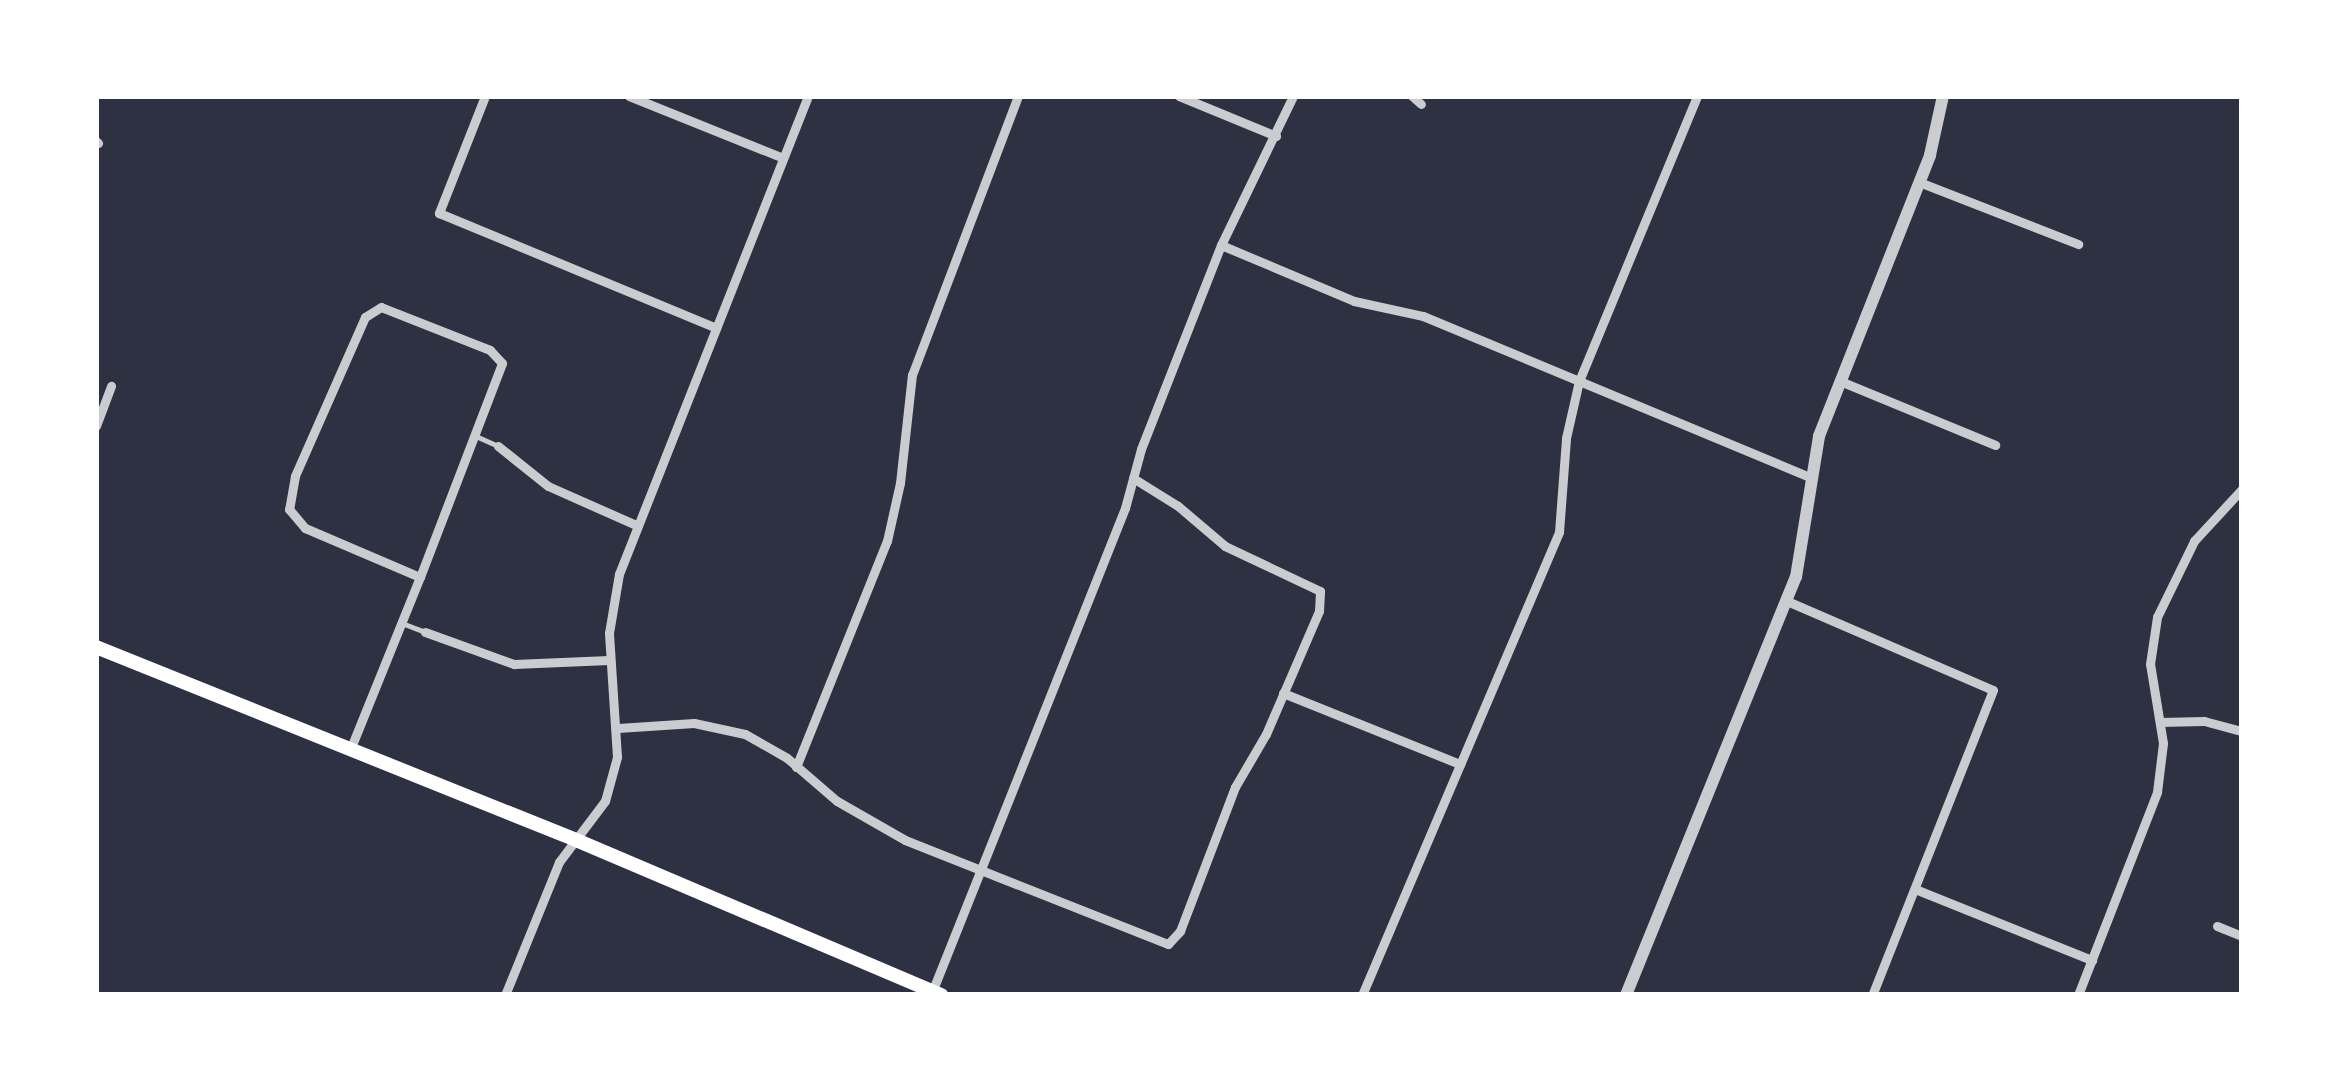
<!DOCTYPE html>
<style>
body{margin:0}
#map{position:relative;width:2338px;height:1091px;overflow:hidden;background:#2d3142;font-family:Barlow,sans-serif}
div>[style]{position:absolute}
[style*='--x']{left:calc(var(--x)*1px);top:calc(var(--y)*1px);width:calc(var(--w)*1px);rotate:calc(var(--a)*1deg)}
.service>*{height:4.5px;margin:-2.25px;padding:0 2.25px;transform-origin:2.25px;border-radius:2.25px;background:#caccd0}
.minor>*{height:9px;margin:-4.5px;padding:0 4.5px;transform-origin:4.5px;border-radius:4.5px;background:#caccd0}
.tertiary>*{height:12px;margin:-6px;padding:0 6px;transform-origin:6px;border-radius:6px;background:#caccd0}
.secondary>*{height:14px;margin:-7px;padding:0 7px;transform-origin:7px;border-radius:7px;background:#fff}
span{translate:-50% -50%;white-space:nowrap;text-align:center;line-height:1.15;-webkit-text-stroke:10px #fff;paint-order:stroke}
.frame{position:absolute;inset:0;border:99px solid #fff;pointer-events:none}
</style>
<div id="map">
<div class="service">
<i style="--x:476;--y:436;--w:24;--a:24"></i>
<i style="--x:402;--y:623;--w:25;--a:21"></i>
</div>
<div class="minor">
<i style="--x:485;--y:96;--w:126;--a:111.5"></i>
<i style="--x:439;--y:213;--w:300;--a:22.5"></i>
<i style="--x:629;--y:96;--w:166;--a:21.9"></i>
<i style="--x:1179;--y:96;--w:105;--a:22.4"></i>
<i style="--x:1412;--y:96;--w:12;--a:42"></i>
<i style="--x:96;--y:141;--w:3;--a:45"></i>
<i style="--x:1919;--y:182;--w:171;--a:21.3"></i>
<i style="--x:1221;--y:245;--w:144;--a:22.8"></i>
<i style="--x:1354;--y:301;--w:71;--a:12.3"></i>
<i style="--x:1423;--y:316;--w:421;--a:22.6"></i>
<i style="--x:1840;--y:381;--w:168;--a:22.4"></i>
<i style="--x:96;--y:426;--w:43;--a:-69.4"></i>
<i style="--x:498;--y:446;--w:64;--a:38.7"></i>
<i style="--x:548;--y:486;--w:96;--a:23.9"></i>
<i style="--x:1787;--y:601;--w:224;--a:23.4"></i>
<i style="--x:1993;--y:690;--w:328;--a:111.6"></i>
<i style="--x:425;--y:632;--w:95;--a:19.8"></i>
<i style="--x:514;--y:664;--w:95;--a:-2.4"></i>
<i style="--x:1283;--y:693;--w:191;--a:21.9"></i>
<i style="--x:2160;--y:722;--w:44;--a:-1.3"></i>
<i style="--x:2204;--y:721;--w:39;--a:15"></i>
<i style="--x:618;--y:728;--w:76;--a:-3.8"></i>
<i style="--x:694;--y:723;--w:52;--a:12.2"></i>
<i style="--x:745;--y:734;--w:48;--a:29.7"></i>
<i style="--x:787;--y:758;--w:66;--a:40.7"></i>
<i style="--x:837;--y:801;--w:78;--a:29.8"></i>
<i style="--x:905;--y:840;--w:283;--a:21.6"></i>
<i style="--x:1168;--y:944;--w:18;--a:-47"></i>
<i style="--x:1180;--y:931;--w:154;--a:-69.1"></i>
<i style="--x:1235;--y:787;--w:61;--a:-59.7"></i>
<i style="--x:1266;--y:734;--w:134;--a:-66.7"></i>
<i style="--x:1319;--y:611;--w:20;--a:-87"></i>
<i style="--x:1320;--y:591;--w:105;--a:-154.7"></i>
<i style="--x:1225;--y:546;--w:62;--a:-139.6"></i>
<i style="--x:1178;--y:506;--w:53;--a:-148.1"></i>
<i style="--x:350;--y:750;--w:187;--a:-68"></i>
<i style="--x:420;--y:577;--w:229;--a:-69"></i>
<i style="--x:502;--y:363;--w:18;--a:-133"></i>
<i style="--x:490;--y:350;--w:117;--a:-158.5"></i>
<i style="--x:381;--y:307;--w:19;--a:148"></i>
<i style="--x:365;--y:317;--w:174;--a:113.8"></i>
<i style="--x:295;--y:476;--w:34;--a:100"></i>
<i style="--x:289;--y:509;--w:25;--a:50"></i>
<i style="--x:305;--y:528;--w:125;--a:23.1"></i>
<i style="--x:796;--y:767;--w:244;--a:-68.1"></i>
<i style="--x:887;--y:541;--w:59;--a:-77.4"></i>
<i style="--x:900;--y:483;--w:109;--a:-83.7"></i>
<i style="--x:912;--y:375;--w:298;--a:-69.2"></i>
<i style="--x:1915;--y:889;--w:191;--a:21.9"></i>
<i style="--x:2217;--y:926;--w:27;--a:22"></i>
<i style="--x:932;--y:992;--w:521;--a:-68.26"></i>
<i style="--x:1125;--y:508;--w:61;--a:-74.8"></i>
<i style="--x:1141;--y:449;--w:219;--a:-68.6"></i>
<i style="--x:1221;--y:245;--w:165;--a:-64.2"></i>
<i style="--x:505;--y:995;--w:144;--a:-67.9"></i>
<i style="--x:559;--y:862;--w:76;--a:-53"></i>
<i style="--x:605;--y:801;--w:46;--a:-74.7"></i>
<i style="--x:617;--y:757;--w:124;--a:-93.7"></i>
<i style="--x:609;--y:633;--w:60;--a:-80.4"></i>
<i style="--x:619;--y:574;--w:514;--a:-68.43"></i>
<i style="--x:1362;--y:995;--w:503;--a:-66.95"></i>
<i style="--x:1559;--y:532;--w:94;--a:-85.7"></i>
<i style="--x:1566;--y:438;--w:58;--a:-77.2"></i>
<i style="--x:1579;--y:381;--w:308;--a:-67.5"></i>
<i style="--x:2078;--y:995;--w:218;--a:-68.7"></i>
<i style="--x:2157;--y:792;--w:49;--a:-83"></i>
<i style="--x:2163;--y:743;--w:80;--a:-99.3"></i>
<i style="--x:2150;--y:664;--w:48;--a:-81.5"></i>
<i style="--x:2157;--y:617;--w:85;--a:-64"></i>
<i style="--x:2194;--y:541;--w:71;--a:-47.3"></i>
</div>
<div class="tertiary">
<i style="--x:1626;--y:995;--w:451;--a:-67.9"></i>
<i style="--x:1796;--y:577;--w:143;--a:-80.7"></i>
<i style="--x:1819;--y:436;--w:302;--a:-68.4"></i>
<i style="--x:1930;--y:155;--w:60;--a:-77.6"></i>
</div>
<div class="secondary">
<i style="--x:96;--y:647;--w:517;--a:21.9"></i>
<i style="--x:576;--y:840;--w:397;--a:23"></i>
</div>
<div class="frame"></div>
</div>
